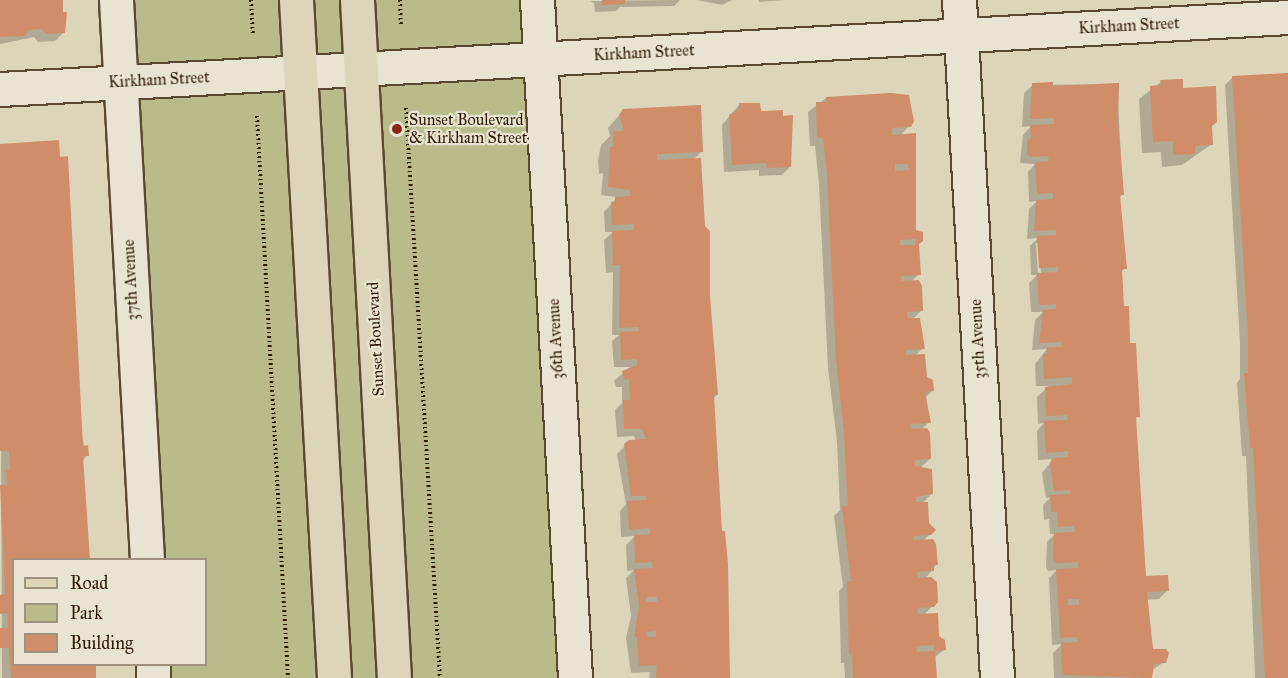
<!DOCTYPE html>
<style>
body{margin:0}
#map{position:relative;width:1288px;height:678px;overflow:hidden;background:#ddd5ba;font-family:"IM FELL Great Primer",serif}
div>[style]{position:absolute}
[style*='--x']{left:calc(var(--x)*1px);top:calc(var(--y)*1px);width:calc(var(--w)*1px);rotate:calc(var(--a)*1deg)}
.green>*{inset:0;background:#b9bb8a}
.shadow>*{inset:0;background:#0003}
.building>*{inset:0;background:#cf8d69}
.path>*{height:4px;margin-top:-2px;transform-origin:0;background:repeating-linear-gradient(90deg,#301903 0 1.5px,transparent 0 4.5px)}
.roads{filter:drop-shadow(2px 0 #5b4831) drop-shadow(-2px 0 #5b4831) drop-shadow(0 2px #5b4831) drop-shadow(0 -2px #5b4831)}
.minor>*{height:33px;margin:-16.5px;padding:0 16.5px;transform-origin:16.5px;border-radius:16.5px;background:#e9e4d2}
.major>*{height:33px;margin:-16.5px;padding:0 16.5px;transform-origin:16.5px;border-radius:16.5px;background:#ddd5ba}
.dots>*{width:16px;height:16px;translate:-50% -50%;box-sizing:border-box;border:3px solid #e9e4d2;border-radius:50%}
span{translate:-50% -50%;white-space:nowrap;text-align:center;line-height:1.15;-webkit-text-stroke:4.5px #e9e4d2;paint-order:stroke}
.street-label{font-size:16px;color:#301903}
.poi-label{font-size:16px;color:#301903}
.left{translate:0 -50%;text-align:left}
.legend{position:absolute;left:12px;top:558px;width:195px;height:108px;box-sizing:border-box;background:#e9e4d2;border:2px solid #9f937f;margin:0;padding:8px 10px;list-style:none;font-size:18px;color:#301903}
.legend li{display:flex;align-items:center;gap:12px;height:30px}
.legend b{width:30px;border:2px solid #9f937f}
</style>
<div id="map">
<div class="green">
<i style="clip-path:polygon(116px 0,537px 0,575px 678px,153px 678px,153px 665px,206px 664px,206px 560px,147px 559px)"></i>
</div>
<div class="shadow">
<i style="clip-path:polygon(0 0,58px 0,63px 33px,55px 41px,38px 42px,34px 37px,0 44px)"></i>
<i style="clip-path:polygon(680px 0,674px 6px,620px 7px,616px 11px,595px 12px,594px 3px,590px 1px)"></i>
<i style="clip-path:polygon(697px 0,732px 0,722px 5px)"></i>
<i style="clip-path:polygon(759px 0,786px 0,759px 2px)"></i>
<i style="clip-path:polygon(1288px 74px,1288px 678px,1255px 678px,1246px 456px,1242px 456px,1237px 383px,1240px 379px,1240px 344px,1225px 85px,1233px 77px)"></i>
<i style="clip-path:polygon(1161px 82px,1182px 89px,1211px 127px,1212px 144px,1182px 165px,1162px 167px,1161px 152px,1142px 153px,1139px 99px)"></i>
<i style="clip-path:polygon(evenodd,1117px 84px,1123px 194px,1119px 198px,1125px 268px,1121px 272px,1123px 307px,1138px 416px,1134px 420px,1145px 578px,1167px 591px,1159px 599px,1146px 600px,1152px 651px,1164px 662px,1151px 671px,1151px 678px,1054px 678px,1053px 653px,1062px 644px,1052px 645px,1049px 578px,1057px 570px,1048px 571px,1046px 567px,1047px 542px,1055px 534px,1050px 534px,1049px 519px,1044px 520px,1043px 505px,1050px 498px,1046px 498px,1042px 473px,1053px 459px,1038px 460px,1037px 431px,1044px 423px,1038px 424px,1037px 397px,1049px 386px,1036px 386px,1035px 364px,1047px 349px,1032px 350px,1035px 320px,1043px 312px,1031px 312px,1029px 283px,1037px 275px,1031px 275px,1030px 246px,1038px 238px,1027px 239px,1029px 209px,1037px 201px,1029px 202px,1028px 172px,1035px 164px,1020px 163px,1023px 135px,1031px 126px,1022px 127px,1024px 93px,1033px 85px,1117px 84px,1036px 243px,1039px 243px,1041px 275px,1038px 275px,1036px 243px)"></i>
<i style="clip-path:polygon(826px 98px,909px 126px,900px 136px,914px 135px,915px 231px,919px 274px,911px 282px,922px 310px,912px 320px,923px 348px,915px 356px,933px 390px,925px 398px,929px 422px,921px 430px,930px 459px,920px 468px,932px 493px,922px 504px,928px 523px,934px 530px,923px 541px,936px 565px,925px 579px,937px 601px,924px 615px,944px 650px,934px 658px,935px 678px,845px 678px,844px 663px,841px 663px,839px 591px,843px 587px,834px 516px,840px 510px,837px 442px,828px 368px,819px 184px,815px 146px,810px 146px,808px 112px)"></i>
<i style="clip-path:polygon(739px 105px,759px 112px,790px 167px,782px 175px,759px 176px,759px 170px,724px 172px,722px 125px)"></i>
<i style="clip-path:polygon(624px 110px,702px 151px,693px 160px,717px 395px,713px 399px,730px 678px,649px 678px,650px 672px,631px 673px,626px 638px,631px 616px,626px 578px,634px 570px,627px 571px,626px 545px,635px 536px,621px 537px,620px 511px,626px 504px,617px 454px,629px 442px,636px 441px,634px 436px,617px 437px,615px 410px,622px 403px,622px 387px,616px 387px,614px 381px,630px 367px,614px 367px,612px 341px,619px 335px,612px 335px,613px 272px,606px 273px,604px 240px,613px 232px,605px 232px,604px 212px,617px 197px,601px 195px,603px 173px,599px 174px,598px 160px,601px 145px,610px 136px,608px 128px)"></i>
<i style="clip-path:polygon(0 145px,87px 455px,14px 560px,14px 664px,96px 664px,96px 678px,2px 678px)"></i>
</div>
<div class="building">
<i style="clip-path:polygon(0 0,63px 0,63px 12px,67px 12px,65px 33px,46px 34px,42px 29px,29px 30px,25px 36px,0 37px)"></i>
<i style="clip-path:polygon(602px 0,625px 0,625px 4px,602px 5px)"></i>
<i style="clip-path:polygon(1288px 73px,1288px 678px,1265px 678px,1253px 448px,1250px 448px,1244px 373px,1248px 373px,1248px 335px,1232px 76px)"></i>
<i style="clip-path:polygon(1183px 79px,1183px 88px,1216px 86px,1217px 122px,1212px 126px,1213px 145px,1195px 146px,1195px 154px,1173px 155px,1173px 141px,1153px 142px,1150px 86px,1161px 85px,1160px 80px)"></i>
<i style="clip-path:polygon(evenodd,1053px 82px,1053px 86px,1119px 83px,1118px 121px,1124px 195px,1120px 195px,1127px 269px,1122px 269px,1124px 306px,1129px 306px,1130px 343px,1136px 343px,1140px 417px,1136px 417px,1146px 576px,1168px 575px,1169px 591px,1147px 592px,1153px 649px,1166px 649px,1169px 653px,1166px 663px,1154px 664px,1152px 678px,1062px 675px,1061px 643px,1077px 642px,1077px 637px,1060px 638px,1056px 569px,1078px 568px,1078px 562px,1056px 563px,1053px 558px,1054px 533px,1075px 532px,1074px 526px,1058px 527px,1057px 512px,1051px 512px,1050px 495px,1070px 494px,1070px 490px,1054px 491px,1050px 464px,1052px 458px,1068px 457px,1068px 451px,1046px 453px,1044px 421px,1068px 420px,1067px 415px,1046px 416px,1045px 387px,1072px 384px,1072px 377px,1044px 379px,1043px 354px,1047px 354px,1047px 347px,1062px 347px,1061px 342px,1039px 343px,1043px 310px,1056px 309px,1056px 304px,1039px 305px,1037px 273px,1058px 272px,1058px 267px,1039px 268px,1037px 236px,1056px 235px,1056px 230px,1034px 231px,1036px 200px,1053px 199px,1053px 193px,1037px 194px,1035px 162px,1049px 161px,1048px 156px,1031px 157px,1027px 154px,1027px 141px,1031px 138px,1030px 125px,1054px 124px,1054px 118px,1030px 119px,1032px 83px,1053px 82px,1068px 599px,1079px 599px,1079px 605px,1068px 605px,1068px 599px)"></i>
<i style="clip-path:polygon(evenodd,890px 93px,909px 95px,914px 121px,911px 127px,892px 128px,892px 135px,916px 133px,916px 230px,923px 232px,923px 241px,919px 244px,921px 275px,901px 276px,901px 281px,919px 280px,922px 286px,923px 311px,907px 312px,907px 318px,920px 318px,925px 349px,906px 350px,906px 355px,925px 354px,927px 377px,933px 380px,934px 391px,925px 392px,931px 423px,910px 424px,911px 429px,927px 428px,930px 433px,931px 459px,915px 460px,915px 466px,932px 469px,933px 494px,916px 497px,916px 502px,928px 502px,929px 523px,936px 530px,931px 535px,914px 536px,914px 540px,933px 539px,936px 544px,938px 565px,934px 565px,934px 571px,917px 572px,918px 578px,931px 577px,937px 582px,938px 602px,934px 607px,917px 608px,918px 614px,938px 613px,939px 636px,945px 640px,946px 650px,934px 651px,934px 645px,916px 646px,917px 652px,935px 651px,937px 678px,853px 678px,852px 655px,849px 655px,847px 581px,851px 581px,842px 506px,848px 506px,844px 433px,836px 359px,827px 175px,823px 138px,817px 138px,816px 102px,826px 102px,826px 97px,890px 93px,895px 164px,908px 164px,909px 170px,895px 171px,895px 164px,890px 93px,916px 239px,916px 245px,900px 245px,900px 240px,916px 239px)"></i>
<i style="clip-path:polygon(739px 103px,760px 103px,761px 111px,783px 110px,783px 116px,793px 115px,791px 167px,767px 168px,766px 163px,732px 165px,729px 115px,739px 109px)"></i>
<i style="clip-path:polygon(evenodd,701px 105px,703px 152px,657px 154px,657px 160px,701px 158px,705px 226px,710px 231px,710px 296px,718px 395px,714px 395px,722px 531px,725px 531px,728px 564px,730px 678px,656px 678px,657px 665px,639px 666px,637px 637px,634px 636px,639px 606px,634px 569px,653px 568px,652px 562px,635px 563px,634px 535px,650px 535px,650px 528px,629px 530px,627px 501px,646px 500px,646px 496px,631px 496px,624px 444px,629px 440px,646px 439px,642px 429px,624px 429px,623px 400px,630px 400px,629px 379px,624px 380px,622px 371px,637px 365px,637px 359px,621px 360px,620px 332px,639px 331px,638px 327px,619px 328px,620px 265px,613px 265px,612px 231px,634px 230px,634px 224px,612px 225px,611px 202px,615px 202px,615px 197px,630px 196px,630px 190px,608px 187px,610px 147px,613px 147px,613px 131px,624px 131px,619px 115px,623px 109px,701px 105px,646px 597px,657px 597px,657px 602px,646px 602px,646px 597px,701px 105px,656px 631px,656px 637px,647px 637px,646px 632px,656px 631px)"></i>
<i style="clip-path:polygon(59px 140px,60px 157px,68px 156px,69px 176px,83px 446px,88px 445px,89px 456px,83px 456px,90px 560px,14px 560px,14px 664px,96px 664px,96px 678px,11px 678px,9px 648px,0 648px,0 628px,8px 628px,7px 613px,0 614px,0 595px,5px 594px,0 485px,7px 485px,6px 469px,10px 469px,9px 451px,0 451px,0 144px)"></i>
</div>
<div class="path">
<i style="--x:251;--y:0;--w:34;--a:87"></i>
<i style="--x:400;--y:0;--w:24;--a:88"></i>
<i style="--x:406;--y:108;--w:571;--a:86.59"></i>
<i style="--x:257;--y:116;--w:563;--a:86.84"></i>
</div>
<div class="roads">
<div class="minor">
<i style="--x:116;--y:0;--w:561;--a:86.83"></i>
<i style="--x:537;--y:0;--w:679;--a:86.79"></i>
<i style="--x:959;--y:0;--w:679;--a:86.79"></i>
<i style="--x:0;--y:89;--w:1290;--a:-3.2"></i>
<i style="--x:153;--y:664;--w:14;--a:90"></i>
</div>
<div class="major">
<i style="--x:296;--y:0;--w:679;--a:86.79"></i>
<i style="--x:357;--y:0;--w:679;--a:86.88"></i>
</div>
</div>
<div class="dots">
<i style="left:397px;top:129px;background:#8f2418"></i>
</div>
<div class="street-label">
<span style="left:1129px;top:26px;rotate:-3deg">Kirkham Street</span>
<span style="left:644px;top:53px;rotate:-3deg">Kirkham Street</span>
<span style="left:159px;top:80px;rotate:-3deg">Kirkham Street</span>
<span style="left:131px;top:280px;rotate:-93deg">37th Avenue</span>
<span style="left:376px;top:339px;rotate:-93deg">Sunset Boulevard</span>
<span style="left:556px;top:339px;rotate:-93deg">36th Avenue</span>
<span style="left:978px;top:339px;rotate:-93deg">35th Avenue</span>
</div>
<div class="poi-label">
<span class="left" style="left:409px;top:129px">Sunset Boulevard<br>&amp; Kirkham Street</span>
</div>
<ul class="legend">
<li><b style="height:8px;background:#ddd5ba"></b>Road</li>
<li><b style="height:16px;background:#b9bb8a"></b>Park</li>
<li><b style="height:16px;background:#cf8d69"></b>Building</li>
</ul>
</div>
